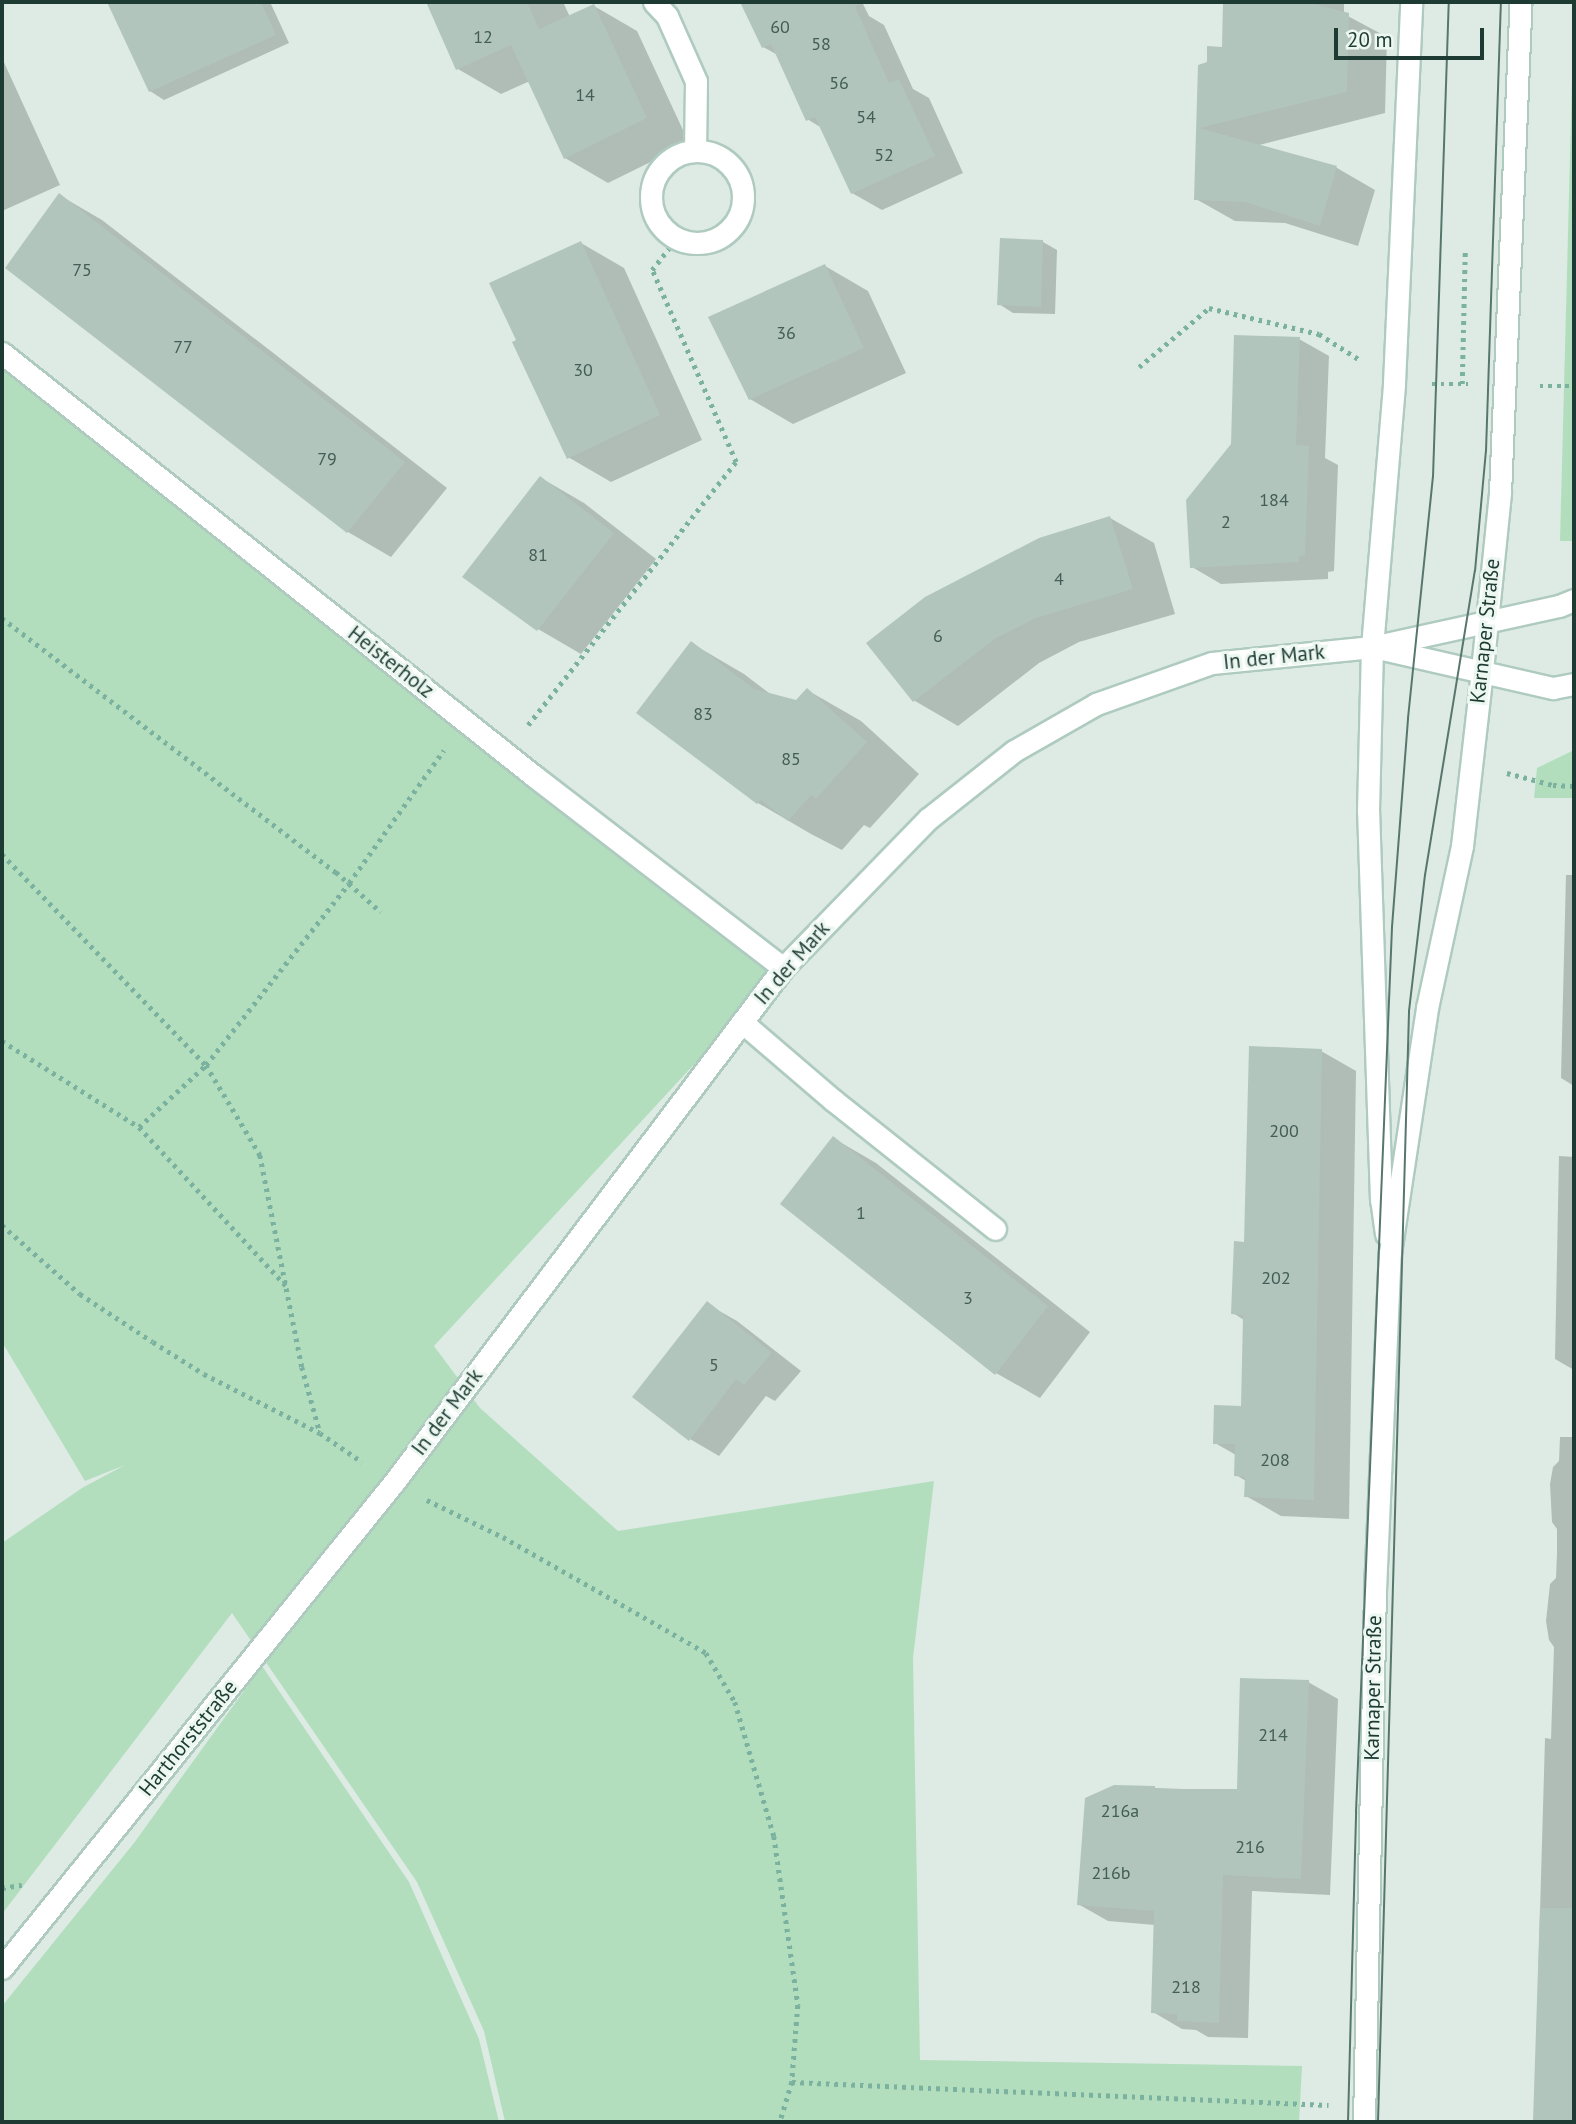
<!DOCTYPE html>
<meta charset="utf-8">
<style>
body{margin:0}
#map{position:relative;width:1576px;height:2124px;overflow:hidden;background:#ddebe4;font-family:"PT Sans",sans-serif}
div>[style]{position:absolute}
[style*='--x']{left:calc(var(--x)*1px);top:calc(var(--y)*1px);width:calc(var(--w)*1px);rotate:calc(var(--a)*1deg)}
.green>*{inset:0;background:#b3debe}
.shadow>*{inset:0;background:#0003}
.building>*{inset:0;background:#b2c5bd}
.path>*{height:4.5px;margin-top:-2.25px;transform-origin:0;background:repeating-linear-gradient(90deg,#7ab19f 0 3.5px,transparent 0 8.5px)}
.roads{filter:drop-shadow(2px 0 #afcbc0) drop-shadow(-2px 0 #afcbc0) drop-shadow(0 2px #afcbc0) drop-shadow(0 -2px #afcbc0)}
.lane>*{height:21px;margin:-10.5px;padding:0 10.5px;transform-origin:10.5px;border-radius:10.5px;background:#fff}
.street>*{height:21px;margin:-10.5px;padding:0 10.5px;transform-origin:10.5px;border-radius:10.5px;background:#fff}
.street>.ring{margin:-10.5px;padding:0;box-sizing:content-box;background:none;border:21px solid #fff;border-radius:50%}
.secondary>*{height:21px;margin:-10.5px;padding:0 10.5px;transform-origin:10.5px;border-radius:10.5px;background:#fff}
.tram>*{height:2px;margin:-1px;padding:0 1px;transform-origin:1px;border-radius:1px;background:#57776e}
span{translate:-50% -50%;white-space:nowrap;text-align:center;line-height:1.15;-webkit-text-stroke:6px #edf7f2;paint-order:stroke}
.number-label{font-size:18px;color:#425e56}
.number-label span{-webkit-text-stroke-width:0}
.street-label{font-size:21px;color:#1d3b33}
.frame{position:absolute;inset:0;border:4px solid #1d3b33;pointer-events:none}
.scale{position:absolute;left:1334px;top:28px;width:150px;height:32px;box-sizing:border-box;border:4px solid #1d3b33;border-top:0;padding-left:9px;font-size:21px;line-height:24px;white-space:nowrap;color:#1d3b33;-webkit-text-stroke:5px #edf7f2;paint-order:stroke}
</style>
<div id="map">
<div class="green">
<i style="clip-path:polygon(1574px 2px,1574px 541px,1560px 541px)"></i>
<i style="clip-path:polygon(2px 353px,783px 968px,434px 1346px,480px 1408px,618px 1531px,934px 1481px,913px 1658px,920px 2060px,1302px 2066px,1299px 2122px,505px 2122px,484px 2031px,417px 1882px,232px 1613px,2px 1914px,2px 1543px,82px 1488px,125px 1465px,85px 1481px,2px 1342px)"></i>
<i style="clip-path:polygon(1574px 750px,1574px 798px,1534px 798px,1537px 768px)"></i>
<i style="clip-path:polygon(262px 1666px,409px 1882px,479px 2039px,499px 2122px,2px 2122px,2px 2006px,134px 1843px)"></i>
</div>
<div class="shadow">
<i style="clip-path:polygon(109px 2px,270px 2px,289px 43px,164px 100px,150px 91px)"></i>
<i style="clip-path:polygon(427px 2px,563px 2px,570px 17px,594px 6px,637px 31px,689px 143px,608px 183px,565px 158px,530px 81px,501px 94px,458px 69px)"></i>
<i style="clip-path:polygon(742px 2px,862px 2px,869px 16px,884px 25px,913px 89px,929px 98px,963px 173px,882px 210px,852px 193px,822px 128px,807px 119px,778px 55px,763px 47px)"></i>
<i style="clip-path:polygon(1224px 2px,1344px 2px,1344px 14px,1387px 37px,1385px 113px,1255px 146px,1337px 168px,1375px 190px,1358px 246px,1285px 223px,1235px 221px,1196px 199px,1199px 66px,1209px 63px,1224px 49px)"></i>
<i style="clip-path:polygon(2px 58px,60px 185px,2px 211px)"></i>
<i style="clip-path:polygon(59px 195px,102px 220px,447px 488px,391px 557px,348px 532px,7px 268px)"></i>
<i style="clip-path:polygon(1043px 242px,1057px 250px,1055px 314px,1013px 313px,999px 304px)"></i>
<i style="clip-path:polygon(581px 243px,624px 268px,702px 440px,611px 482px,568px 457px)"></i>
<i style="clip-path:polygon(825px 266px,868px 291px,906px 373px,793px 424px,750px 399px)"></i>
<i style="clip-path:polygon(1299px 339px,1329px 356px,1325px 458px,1338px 465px,1334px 571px,1328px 572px,1328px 579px,1221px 584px,1192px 567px,1233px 445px)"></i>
<i style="clip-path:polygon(541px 478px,584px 503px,656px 559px,581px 654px,538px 629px)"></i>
<i style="clip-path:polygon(1110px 518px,1154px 543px,1175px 614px,1079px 642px,1058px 653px,1039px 663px,958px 726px,915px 701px,869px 643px)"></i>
<i style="clip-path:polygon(691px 643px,744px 674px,773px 696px,796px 702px,807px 690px,861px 721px,919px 774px,870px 828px,864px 825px,842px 850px,811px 834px,758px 803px)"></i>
<i style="clip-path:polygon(1566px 875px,1574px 875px,1574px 1086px,1561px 1078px)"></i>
<i style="clip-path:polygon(1321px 1051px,1356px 1071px,1349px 1519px,1281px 1516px,1246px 1496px,1246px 1481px,1236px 1475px,1236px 1455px,1215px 1443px,1243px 1408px,1244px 1320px,1233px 1313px,1246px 1244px)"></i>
<i style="clip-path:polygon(833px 1138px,876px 1163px,1090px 1332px,1040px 1398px,996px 1373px,782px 1203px)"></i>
<i style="clip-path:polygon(1559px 1156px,1574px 1157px,1574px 1370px,1555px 1359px)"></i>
<i style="clip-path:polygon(707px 1304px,737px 1321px,801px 1371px,775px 1401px,766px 1396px,719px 1456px,690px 1439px)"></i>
<i style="clip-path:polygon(1560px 1437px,1574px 1437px,1574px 2122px,1534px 2122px,1545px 1738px,1551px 1739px,1554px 1647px,1549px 1640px,1546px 1621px,1550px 1584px,1556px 1578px,1557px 1553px,1557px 1529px,1552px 1522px,1550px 1484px,1553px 1467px,1559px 1461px)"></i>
<i style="clip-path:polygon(1308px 1682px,1338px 1699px,1330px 1895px,1252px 1891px,1248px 2038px,1208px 2037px,1196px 2030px,1182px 2029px,1153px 2012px,1155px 1925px,1108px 1921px,1078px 1904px,1155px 1788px,1239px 1791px)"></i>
</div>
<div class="building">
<i style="clip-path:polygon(107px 2px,261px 2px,276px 35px,149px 92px)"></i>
<i style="clip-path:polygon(426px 2px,527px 2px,539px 29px,594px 4px,647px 118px,564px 159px,511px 45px,456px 70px)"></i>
<i style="clip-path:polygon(740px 2px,866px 2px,855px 6px,872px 45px,889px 83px,899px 79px,935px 156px,851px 194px,815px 117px,806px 121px,771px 44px,762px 48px)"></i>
<i style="clip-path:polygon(1223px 2px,1307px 2px,1349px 13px,1347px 92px,1199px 128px,1337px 166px,1320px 226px,1245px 202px,1194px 200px,1198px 65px,1207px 62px,1207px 46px,1222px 47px)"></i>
<i style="clip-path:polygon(59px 193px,405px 462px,347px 533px,5px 268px)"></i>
<i style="clip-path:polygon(1000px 238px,1043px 240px,1041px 307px,997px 305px)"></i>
<i style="clip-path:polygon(581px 241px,660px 415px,567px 459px,512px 342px,516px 340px,489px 283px)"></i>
<i style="clip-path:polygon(825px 264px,864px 348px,749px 400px,708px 317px)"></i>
<i style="clip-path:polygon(1234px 335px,1300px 337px,1296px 445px,1309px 446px,1305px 555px,1299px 556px,1299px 562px,1190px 568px,1186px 500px,1231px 444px)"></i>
<i style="clip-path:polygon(540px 476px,614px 533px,537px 631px,462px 577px)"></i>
<i style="clip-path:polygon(1110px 516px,1133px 589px,1036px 618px,996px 638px,913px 702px,866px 643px,925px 597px,1039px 538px)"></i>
<i style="clip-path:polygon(691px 641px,754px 689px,796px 700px,807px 688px,867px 742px,816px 799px,811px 795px,788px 821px,761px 800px,757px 804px,636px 713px)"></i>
<i style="clip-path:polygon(1249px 1046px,1322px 1049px,1314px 1500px,1244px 1497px,1245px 1477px,1234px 1476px,1235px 1444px,1213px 1444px,1214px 1405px,1241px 1406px,1243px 1315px,1231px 1314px,1234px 1241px,1244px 1242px)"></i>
<i style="clip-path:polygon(833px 1136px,1048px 1306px,995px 1375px,780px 1204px)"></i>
<i style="clip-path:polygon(707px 1301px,772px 1353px,744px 1385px,736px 1379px,689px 1441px,632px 1397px)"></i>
<i style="clip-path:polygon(1240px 1678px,1309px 1680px,1301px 1879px,1223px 1875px,1219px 2023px,1177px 2021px,1177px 2014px,1151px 2013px,1154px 1911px,1077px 1905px,1085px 1798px,1114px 1785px,1155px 1786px,1155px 1789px,1237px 1789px)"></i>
<i style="clip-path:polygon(1540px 1908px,1574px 1908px,1574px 2122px,1533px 2122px)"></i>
</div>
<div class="path">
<i style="--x:1139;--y:367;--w:92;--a:-40.1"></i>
<i style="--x:1209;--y:308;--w:113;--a:13.3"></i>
<i style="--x:1319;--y:334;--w:49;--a:32.4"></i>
<i style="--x:1432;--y:384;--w:36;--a:0"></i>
<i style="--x:1462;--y:384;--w:134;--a:-88.7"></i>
<i style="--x:1540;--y:386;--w:34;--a:0"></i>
<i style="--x:2;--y:618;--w:420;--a:37.3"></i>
<i style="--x:336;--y:872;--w:60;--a:41.6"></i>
<i style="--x:528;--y:725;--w:335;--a:-51.7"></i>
<i style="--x:736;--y:462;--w:210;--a:-113.6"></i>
<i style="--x:652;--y:270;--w:39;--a:-52"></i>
<i style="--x:1507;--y:773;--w:48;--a:14.6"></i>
<i style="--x:1553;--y:785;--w:21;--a:3"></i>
<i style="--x:2;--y:854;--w:293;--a:46"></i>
<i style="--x:206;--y:1065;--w:105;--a:59"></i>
<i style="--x:260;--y:1155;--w:216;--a:78.8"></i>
<i style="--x:302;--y:1367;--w:68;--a:74.7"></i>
<i style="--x:2;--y:1041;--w:162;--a:32.1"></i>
<i style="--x:139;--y:1127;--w:91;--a:-42.8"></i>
<i style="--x:206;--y:1065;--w:231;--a:-51.8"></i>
<i style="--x:349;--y:883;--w:163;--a:-54.5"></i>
<i style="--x:139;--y:1127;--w:217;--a:47.2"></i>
<i style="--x:2;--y:1225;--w:104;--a:41.5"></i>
<i style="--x:80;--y:1294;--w:87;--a:33.3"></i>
<i style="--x:153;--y:1342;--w:60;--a:32.1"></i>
<i style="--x:204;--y:1374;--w:130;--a:27"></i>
<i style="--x:320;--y:1433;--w:51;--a:34.6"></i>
<i style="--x:427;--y:1500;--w:85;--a:26"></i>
<i style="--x:503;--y:1537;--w:234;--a:29.7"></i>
<i style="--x:706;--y:1653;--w:57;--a:59.4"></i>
<i style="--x:735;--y:1702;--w:140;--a:73.8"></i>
<i style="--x:774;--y:1836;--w:171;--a:81.9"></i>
<i style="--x:798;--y:2005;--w:77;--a:94.5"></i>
<i style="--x:792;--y:2082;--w:42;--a:106.7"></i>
<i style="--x:2;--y:1888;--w:20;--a:-9"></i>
<i style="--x:792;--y:2082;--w:537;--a:2.45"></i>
</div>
<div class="roads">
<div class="lane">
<i style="--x:742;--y:1022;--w:120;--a:40.6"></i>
<i style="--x:833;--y:1100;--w:207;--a:38.5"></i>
</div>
<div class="street">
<i style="--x:654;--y:2;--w:19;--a:47"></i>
<i style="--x:667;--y:16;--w:71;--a:66"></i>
<i style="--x:696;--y:81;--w:69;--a:90.8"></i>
<i class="ring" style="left:651px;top:151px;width:71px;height:71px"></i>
<i style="--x:2;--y:353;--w:680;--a:38.49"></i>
<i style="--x:534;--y:776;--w:314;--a:37.6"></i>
<i style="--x:1378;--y:648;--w:180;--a:12.9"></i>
<i style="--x:1553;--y:688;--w:21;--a:-11"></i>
<i style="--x:2;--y:1968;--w:626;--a:-51.1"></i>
<i style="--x:395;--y:1481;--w:643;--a:-52.9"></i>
<i style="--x:783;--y:968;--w:208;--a:-45.8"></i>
<i style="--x:928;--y:819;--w:110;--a:-38.3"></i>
<i style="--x:1014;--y:751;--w:95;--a:-29.8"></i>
<i style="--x:1096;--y:704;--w:123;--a:-19.5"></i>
<i style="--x:1212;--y:663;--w:161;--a:-5.7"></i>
<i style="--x:1372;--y:647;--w:191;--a:-12.4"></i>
<i style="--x:1559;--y:606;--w:16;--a:-22"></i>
</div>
<div class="secondary">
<i style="--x:1386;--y:1234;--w:34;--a:-98"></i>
<i style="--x:1381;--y:1200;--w:389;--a:-91.9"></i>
<i style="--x:1368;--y:811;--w:164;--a:-88.6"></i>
<i style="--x:1372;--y:647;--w:265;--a:-85.2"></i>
<i style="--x:1394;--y:383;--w:381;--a:-87.4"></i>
<i style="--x:1364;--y:2122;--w:532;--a:-88.82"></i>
<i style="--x:1375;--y:1590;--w:337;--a:-87.5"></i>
<i style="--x:1390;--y:1253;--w:248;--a:-81.4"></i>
<i style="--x:1427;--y:1008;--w:166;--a:-77.8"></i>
<i style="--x:1462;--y:846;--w:177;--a:-83.5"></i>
<i style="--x:1482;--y:670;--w:178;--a:-84.2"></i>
<i style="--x:1500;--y:493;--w:491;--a:-87.6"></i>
</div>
</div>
<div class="tram">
<i style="--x:1348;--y:2122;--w:310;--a:-88.5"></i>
<i style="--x:1356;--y:1812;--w:886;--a:-87.67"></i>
<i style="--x:1392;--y:927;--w:210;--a:-85.6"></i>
<i style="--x:1408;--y:718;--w:242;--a:-84.1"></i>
<i style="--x:1433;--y:477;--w:475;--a:-88.1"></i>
<i style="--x:1378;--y:2122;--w:1111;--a:-88.4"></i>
<i style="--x:1409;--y:1011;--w:137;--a:-83.3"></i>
<i style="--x:1425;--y:875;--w:308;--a:-80.7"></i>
<i style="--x:1475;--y:571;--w:121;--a:-84.8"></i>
<i style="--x:1486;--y:451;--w:449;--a:-88.1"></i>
</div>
<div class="number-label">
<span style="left:780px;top:27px">60</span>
<span style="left:483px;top:37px">12</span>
<span style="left:821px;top:44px">58</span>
<span style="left:839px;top:83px">56</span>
<span style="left:585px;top:95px">14</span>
<span style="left:866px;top:117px">54</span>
<span style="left:884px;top:155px">52</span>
<span style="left:82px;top:270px">75</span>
<span style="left:786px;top:333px">36</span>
<span style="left:183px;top:347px">77</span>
<span style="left:583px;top:370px">30</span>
<span style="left:327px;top:459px">79</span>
<span style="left:1274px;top:500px">184</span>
<span style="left:1226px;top:522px">2</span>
<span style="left:538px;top:555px">81</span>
<span style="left:1059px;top:579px">4</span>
<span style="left:938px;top:636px">6</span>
<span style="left:703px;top:714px">83</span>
<span style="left:791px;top:759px">85</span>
<span style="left:1284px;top:1131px">200</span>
<span style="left:861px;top:1213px">1</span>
<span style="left:1276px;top:1278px">202</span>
<span style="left:968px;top:1298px">3</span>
<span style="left:714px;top:1365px">5</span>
<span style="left:1275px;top:1460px">208</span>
<span style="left:1273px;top:1735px">214</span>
<span style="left:1120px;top:1811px">216a</span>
<span style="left:1250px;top:1847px">216</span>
<span style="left:1111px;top:1873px">216b</span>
<span style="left:1186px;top:1987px">218</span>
</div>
<div class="street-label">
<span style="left:1485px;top:631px;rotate:-84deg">Karnaper Straße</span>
<span style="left:1274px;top:657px;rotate:-6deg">In der Mark</span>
<span style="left:391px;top:662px;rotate:38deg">Heisterholz</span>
<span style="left:792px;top:963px;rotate:-49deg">In der Mark</span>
<span style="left:447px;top:1412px;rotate:-53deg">In der Mark</span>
<span style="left:1373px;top:1688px;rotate:-89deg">Karnaper Straße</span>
<span style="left:188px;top:1738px;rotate:-51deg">Harthorststraße</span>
</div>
<div class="frame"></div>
<div class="scale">20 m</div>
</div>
